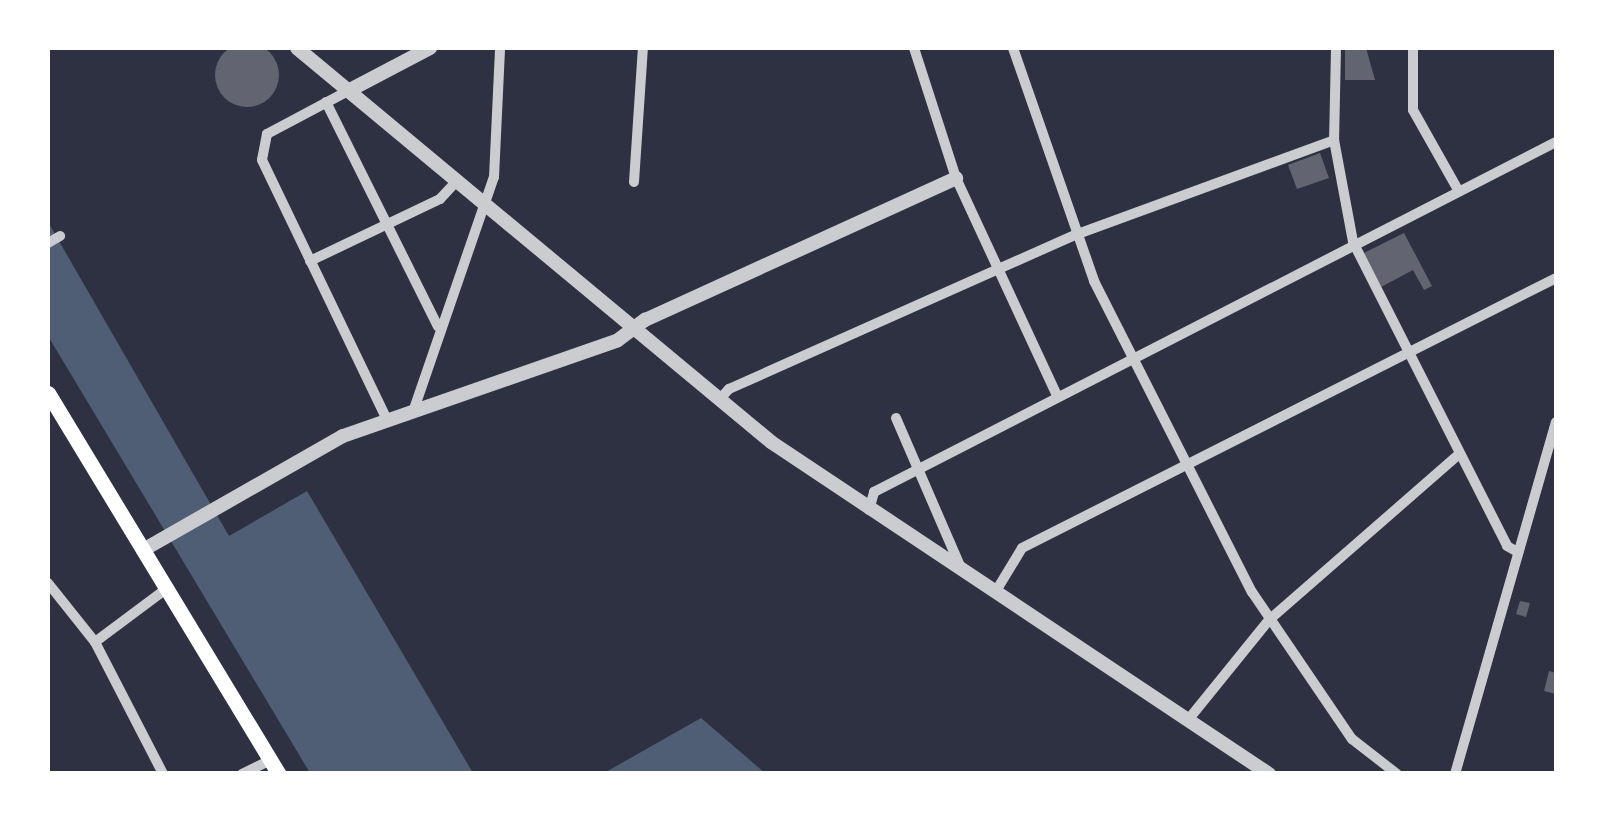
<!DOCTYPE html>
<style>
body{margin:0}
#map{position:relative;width:1604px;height:821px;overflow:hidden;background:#2d3142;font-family:"IBM Plex Sans",sans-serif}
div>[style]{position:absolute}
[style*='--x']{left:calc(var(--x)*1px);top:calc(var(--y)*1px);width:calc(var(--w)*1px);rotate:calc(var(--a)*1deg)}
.water>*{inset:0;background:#4f5d75}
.building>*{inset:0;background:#626471}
.round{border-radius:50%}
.minor>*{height:10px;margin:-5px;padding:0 5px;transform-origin:5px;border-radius:5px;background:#caccd0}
.tertiary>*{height:14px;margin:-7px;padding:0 7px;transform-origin:7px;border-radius:7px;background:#caccd0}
.secondary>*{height:15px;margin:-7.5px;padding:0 7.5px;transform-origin:7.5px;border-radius:7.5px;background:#fff}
span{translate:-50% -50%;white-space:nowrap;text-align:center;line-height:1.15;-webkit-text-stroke:8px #fff;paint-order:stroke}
.frame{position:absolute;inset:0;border:50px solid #fff;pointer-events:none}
</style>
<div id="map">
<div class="water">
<i style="clip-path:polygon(48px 222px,229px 536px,307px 491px,473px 773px,310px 773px,48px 336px)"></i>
<i style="clip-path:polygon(701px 718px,765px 773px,604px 773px)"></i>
</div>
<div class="building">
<i class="round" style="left:215px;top:43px;width:64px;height:64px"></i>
<i style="clip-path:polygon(1345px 48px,1366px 48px,1375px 80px,1345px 80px)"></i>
<i style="clip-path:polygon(1320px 153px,1329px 178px,1297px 189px,1288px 165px)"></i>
<i style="clip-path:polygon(1404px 233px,1432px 286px,1424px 290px,1413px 270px,1381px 287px,1364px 253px)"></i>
<i style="clip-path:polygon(1520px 601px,1530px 603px,1526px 617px,1516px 614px)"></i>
<i style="clip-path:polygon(1549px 671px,1556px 673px,1556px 694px,1544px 691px)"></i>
</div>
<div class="minor">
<i style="--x:914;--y:48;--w:137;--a:72.1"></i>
<i style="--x:956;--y:178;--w:240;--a:65.1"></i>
<i style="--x:1013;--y:48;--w:247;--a:70.8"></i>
<i style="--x:1094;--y:281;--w:349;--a:63.1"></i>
<i style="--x:1252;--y:592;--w:178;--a:55.8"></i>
<i style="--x:1352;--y:739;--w:57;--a:37.9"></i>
<i style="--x:1336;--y:48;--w:92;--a:91.2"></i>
<i style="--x:1334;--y:140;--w:104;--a:79.4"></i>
<i style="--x:1353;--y:242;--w:341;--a:63.1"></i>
<i style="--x:1507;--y:546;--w:13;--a:29"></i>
<i style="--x:1413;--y:48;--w:62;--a:90"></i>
<i style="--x:1413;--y:110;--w:92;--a:60.6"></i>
<i style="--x:348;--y:91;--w:92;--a:152"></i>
<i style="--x:267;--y:134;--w:26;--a:101"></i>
<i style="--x:262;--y:160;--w:288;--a:64.3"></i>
<i style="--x:326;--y:102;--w:251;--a:63.5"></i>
<i style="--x:634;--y:182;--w:134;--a:-86.2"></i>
<i style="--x:48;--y:243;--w:14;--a:-30"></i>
<i style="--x:310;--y:261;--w:144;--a:-25.5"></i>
<i style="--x:440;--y:199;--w:23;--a:-47"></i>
<i style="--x:719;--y:400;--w:15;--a:-48"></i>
<i style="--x:729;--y:389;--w:379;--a:-24"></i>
<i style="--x:1075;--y:235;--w:276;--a:-20.1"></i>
<i style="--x:414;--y:409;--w:245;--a:-71"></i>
<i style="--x:494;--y:177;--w:129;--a:-87.3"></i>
<i style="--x:896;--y:418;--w:163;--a:66.6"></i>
<i style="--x:869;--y:510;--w:19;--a:-74"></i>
<i style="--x:874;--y:492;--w:767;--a:-27.17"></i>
<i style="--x:48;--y:583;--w:75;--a:51.5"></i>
<i style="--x:95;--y:642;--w:148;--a:62.7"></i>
<i style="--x:996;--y:591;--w:50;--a:-58.8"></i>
<i style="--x:1022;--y:548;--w:598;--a:-26.82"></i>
<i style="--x:95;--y:642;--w:89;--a:-36.7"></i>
<i style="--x:1188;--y:720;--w:129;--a:-51"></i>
<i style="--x:1269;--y:620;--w:252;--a:-41.1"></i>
<i style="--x:242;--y:774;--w:32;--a:-26"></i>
<i style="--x:1455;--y:774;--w:366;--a:-74"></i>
</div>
<div class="tertiary">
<i style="--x:297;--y:48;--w:616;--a:39.73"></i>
<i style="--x:771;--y:442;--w:599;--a:33.69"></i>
<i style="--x:348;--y:91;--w:93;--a:-27.7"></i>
<i style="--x:143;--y:550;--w:230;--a:-29.7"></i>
<i style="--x:343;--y:436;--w:291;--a:-19.2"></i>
<i style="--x:618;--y:340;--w:34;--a:-37"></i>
<i style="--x:645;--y:320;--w:342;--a:-24.5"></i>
</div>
<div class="secondary">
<i style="--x:48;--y:393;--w:446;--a:58.8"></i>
</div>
<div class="frame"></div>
</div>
